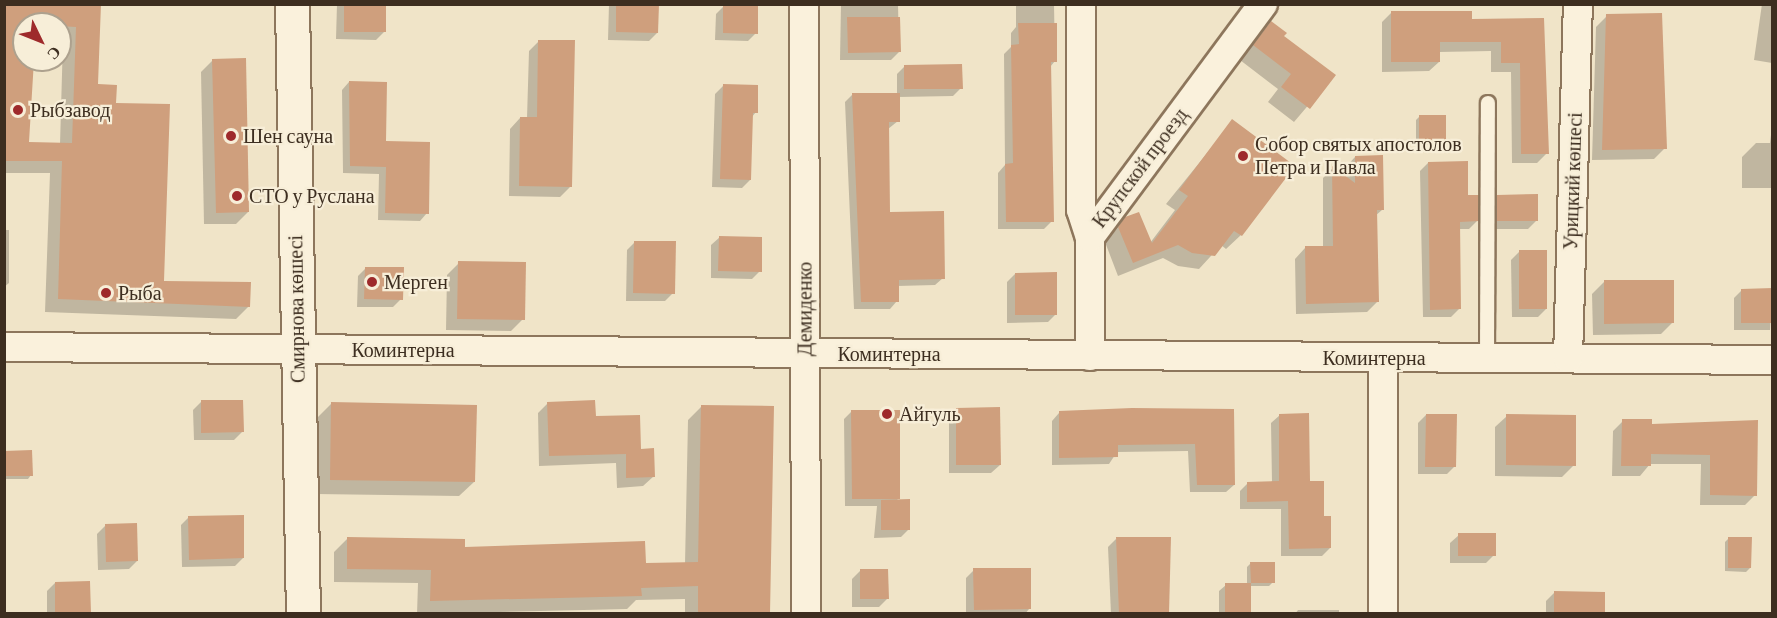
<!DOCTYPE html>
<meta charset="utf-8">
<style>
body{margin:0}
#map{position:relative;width:1777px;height:618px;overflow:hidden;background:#f0e4c8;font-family:"Crimson Pro",serif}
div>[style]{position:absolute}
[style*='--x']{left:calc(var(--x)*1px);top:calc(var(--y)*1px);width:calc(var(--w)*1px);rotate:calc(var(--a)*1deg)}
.shadow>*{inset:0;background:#0003}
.building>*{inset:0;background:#cf9f7d}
.roads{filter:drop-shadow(2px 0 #8d765c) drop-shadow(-2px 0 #8d765c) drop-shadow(0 2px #8d765c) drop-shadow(0 -2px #8d765c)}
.service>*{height:14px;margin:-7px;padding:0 7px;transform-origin:7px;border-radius:7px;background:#faf1dc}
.minor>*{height:28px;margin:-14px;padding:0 14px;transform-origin:14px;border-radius:14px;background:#faf1dc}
.tertiary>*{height:33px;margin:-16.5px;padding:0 16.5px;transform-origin:16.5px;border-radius:16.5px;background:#faf1dc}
.dots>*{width:16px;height:16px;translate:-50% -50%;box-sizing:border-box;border:3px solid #f7eed8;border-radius:50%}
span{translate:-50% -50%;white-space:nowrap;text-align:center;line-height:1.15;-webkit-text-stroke:4.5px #f7eed8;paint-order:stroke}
.poi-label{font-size:20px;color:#3d2e20}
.left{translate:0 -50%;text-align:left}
.street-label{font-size:20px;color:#3d2e20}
.frame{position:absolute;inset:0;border:6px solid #3d2e20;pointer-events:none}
.north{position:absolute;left:12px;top:12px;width:60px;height:60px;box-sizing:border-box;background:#f7eed8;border:2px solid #ada18e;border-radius:50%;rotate:133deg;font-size:16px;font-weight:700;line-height:24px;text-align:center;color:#3d2e20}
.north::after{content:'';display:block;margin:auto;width:21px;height:27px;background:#9e2a2b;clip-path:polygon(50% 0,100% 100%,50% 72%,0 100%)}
</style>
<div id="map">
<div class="shadow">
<i style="clip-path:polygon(evenodd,4px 4px,99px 4px,97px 85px,115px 104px,163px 283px,249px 306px,236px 319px,45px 312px,50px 173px,4px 173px,4px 4px,24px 24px,60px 24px,60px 39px,63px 39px,60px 144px,28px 143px,33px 60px,24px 60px,24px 24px)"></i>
<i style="clip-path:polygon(337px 4px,385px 4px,384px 32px,376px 40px,336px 39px)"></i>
<i style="clip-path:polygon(609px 4px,657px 4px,657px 33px,649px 41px,608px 40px)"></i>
<i style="clip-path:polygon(841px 4px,898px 4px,899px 52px,891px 60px,840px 60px)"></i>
<i style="clip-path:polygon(1016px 4px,1054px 4px,1055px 61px,1050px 67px,1052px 221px,1044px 229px,998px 229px,998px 173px,1005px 165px,1004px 54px,1011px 47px,1011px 33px,1016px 27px)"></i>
<i style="clip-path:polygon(1762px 4px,1772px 4px,1772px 63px,1754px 60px)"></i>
<i style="clip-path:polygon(724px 6px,756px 33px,748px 41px,715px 40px,716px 14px)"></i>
<i style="clip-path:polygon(1392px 12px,1470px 20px,1543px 19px,1547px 153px,1537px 163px,1512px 163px,1511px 72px,1491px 72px,1491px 51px,1439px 52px,1439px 62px,1429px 71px,1382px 72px,1382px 22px)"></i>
<i style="clip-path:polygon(1607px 16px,1665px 148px,1654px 159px,1592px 160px,1596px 27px)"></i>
<i style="clip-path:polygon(1271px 23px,1282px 36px,1334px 75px,1294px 122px,1268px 102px,1278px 89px,1240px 60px)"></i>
<i style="clip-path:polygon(539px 41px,570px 187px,560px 197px,509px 196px,510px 129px,520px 118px,527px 118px,529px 51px)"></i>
<i style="clip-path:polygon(213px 60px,248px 212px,236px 224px,204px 224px,201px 72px)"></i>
<i style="clip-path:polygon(905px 66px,961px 88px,953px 96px,898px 97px,898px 121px,888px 129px,889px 213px,943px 278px,935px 285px,897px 286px,897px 301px,890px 309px,854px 309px,845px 102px,853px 94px,897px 94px,897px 74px)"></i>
<i style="clip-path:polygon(349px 82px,427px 213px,420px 221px,378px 220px,379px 174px,343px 173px,342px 90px)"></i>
<i style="clip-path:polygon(724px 85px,756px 112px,751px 118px,750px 180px,742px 188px,712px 187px,715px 94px)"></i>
<i style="clip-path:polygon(1420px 116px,1445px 141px,1441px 145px,1416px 145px,1416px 120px)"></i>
<i style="clip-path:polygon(1233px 121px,1293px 166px,1241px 235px,1226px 249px,1221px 245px,1199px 269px,1178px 266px,1163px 258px,1118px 276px,1105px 242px,1126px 219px,1150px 243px,1175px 210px,1166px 204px)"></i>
<i style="clip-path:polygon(1772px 127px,1772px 188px,1742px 188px,1742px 157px,1756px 143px,1770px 143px)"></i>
<i style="clip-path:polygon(1355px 157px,1382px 210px,1375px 216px,1377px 302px,1367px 312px,1296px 314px,1295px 259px,1305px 248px,1323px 248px,1323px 178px,1333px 168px,1345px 177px,1345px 168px)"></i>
<i style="clip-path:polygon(1428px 163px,1467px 196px,1477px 221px,1469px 229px,1459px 229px,1459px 309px,1451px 317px,1423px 317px,1420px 171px)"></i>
<i style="clip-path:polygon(1497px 196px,1536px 221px,1528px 229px,1489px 229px,1489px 204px)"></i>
<i style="clip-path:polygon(4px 230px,9px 230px,9px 283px,4px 287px)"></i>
<i style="clip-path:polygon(720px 237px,760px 271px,752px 279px,711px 278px,711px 245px)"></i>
<i style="clip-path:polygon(635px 242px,673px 293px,665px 301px,626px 301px,627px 250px)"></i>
<i style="clip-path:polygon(1519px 252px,1546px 309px,1538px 317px,1512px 317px,1511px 260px)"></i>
<i style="clip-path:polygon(459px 263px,523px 319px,511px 331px,446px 330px,447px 275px)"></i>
<i style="clip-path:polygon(366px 268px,401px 299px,393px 307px,357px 307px,358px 276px)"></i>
<i style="clip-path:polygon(1015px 274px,1056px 314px,1048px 322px,1007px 323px,1007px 282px)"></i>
<i style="clip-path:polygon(1604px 282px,1673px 322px,1661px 334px,1593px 335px,1592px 294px)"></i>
<i style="clip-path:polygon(1742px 290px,1772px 290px,1770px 330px,1734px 330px,1734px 298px)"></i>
<i style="clip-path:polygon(201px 402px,243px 431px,234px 440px,194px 440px,193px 410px)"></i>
<i style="clip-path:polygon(332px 403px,474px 482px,459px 496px,316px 494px,317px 418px)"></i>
<i style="clip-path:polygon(548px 403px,594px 418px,640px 450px,654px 476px,643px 486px,617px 488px,616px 463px,539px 466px,538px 413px)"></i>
<i style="clip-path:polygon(701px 407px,769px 614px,685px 614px,685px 599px,636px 600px,627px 609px,417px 614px,418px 583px,334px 582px,334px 552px,348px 538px,644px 565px,685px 564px,688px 420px)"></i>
<i style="clip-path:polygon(957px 409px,1000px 465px,991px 473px,949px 473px,949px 417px)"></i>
<i style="clip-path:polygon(1233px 411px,1234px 485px,1226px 492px,1190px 492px,1188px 451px,1117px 452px,1109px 464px,1052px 465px,1052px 421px,1059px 413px)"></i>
<i style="clip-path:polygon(851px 412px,899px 498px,896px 501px,909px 529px,901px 537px,874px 538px,877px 506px,845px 506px,844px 419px)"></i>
<i style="clip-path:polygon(1280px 415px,1323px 517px,1330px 548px,1322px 556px,1281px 556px,1281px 509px,1240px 509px,1240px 491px,1248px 483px,1272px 483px,1271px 423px)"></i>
<i style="clip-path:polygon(1426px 415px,1455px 466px,1447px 474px,1418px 474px,1418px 423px)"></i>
<i style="clip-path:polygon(1507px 416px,1574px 465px,1562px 477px,1495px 476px,1495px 427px)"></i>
<i style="clip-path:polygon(1623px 421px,1650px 425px,1756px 421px,1755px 495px,1745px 505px,1700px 505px,1701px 464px,1650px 464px,1640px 476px,1612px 476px,1613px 431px)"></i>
<i style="clip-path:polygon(5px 453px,31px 475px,28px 479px,4px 479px)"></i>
<i style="clip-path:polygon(189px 517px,243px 558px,235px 566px,182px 567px,181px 525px)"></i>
<i style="clip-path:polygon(105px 526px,137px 561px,129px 569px,98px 570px,97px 534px)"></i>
<i style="clip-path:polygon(1459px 535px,1494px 555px,1486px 563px,1450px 563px,1450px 543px)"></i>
<i style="clip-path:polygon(1729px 538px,1750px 568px,1746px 572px,1725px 571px,1725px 542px)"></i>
<i style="clip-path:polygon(1116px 539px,1168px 614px,1111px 614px,1108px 547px)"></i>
<i style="clip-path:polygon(1251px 563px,1273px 582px,1269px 586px,1249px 586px,1248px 614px,1219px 614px,1219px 591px,1226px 585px,1247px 584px,1247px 567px)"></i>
<i style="clip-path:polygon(974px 570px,1029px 609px,1025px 614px,966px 614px,966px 578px)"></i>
<i style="clip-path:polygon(860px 571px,887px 599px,879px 607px,852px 607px,852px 579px)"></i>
<i style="clip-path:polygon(55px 583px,90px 614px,47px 614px,47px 591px)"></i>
<i style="clip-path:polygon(1554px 593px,1604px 614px,1546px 614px,1546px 601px)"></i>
<i style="clip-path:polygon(1298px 610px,1339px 610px,1339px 614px,1295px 614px)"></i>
</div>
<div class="building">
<i style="clip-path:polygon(evenodd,4px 4px,101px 4px,98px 84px,117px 85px,116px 103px,170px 104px,164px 281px,251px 282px,250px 307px,58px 299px,62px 161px,4px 161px,4px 4px,24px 24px,76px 27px,72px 143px,29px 142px,34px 60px,24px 60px,24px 24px)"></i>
<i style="clip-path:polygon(344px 4px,386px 4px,386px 32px,344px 32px)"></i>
<i style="clip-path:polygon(616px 4px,659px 4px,658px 33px,616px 32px)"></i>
<i style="clip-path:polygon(723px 4px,758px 5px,758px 34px,723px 33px)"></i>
<i style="clip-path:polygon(1391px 11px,1472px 11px,1472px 19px,1544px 18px,1549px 154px,1521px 154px,1520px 63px,1501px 63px,1501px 42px,1440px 42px,1440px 62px,1391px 62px)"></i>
<i style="clip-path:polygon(1662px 13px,1667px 149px,1602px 150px,1606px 14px)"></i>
<i style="clip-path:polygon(847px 17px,900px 17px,901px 52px,848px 53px)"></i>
<i style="clip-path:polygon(1271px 21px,1287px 33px,1284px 36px,1336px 75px,1310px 109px,1281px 87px,1291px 74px,1253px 45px)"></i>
<i style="clip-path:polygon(1018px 23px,1057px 23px,1057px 62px,1051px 62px,1054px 222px,1006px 222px,1005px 164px,1013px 163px,1011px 45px,1019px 44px)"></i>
<i style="clip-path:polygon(538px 40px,575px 40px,572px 187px,519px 186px,520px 117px,537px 117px)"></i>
<i style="clip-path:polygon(246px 58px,249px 212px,216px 213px,212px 59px)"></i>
<i style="clip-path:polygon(962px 64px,963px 89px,904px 89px,904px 65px)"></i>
<i style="clip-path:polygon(349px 81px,387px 82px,386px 141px,430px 142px,429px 214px,385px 213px,386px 167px,350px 166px)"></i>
<i style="clip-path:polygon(723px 84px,758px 85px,758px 113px,753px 113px,751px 180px,720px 179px)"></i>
<i style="clip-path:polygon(852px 93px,900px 93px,900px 122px,889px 122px,890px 212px,944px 211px,945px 279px,899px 280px,899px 302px,861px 302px)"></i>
<i style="clip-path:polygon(1419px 115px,1446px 115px,1446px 142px,1419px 142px)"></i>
<i style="clip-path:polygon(1232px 119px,1295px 166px,1242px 236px,1234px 231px,1215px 256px,1192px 253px,1178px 245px,1133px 263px,1118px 227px,1125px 217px,1139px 212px,1152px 243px,1188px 196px,1179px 190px)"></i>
<i style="clip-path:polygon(1383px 155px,1384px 210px,1377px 210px,1379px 302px,1306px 304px,1305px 246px,1333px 246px,1332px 166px,1355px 183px,1355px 156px)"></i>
<i style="clip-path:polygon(1468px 161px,1468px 195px,1479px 195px,1479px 221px,1460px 222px,1461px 309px,1430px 310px,1428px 162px)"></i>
<i style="clip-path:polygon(1538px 194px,1538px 221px,1497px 221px,1497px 195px)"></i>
<i style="clip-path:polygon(719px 236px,762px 237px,762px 272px,718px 271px)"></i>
<i style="clip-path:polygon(634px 241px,676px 241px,675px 294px,633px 293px)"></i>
<i style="clip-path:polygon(1519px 250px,1547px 250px,1547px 309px,1519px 309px)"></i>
<i style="clip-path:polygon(458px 261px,526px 262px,525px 320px,457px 319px)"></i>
<i style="clip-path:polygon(365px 267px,404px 267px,403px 300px,364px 299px)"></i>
<i style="clip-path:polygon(1057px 272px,1057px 315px,1015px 315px,1015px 273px)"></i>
<i style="clip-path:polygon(1604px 280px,1674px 280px,1674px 323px,1604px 324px)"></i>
<i style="clip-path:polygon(1773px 288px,1773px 323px,1741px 323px,1741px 289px)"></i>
<i style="clip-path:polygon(201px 400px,243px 400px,244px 432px,201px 433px)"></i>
<i style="clip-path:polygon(595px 400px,596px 416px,640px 415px,641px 449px,654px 448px,655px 477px,626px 478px,626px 454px,549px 456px,547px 402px)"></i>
<i style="clip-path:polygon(331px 402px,477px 405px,475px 482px,330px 480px)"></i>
<i style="clip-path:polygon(701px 405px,774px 406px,770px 614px,698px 614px,698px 586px,641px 588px,642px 596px,430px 601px,431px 570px,347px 569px,347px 537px,465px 539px,465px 547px,645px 541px,646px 563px,698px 562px)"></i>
<i style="clip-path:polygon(1000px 407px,1001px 465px,956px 465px,956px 408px)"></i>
<i style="clip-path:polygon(1132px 408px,1234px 409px,1235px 485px,1197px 485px,1195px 444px,1118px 445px,1118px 457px,1059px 458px,1059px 411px)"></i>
<i style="clip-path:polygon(851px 410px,900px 410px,900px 499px,852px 499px)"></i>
<i style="clip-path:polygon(1309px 413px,1310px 481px,1324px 481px,1324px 516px,1331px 516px,1331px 548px,1289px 549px,1288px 501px,1247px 502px,1247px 482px,1279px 481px,1279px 414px)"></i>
<i style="clip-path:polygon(1426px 414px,1457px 414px,1456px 467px,1425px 467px)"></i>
<i style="clip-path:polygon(1506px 414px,1576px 415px,1576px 466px,1506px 465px)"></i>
<i style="clip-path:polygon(1622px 419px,1652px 419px,1652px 424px,1758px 420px,1757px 496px,1710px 495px,1710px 455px,1651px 454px,1651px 466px,1621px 466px)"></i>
<i style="clip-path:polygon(32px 450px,33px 476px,4px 476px,4px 451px)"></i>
<i style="clip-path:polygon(910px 499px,910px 530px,881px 530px,881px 500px)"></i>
<i style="clip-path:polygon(244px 515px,244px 558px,189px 560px,188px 516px)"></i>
<i style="clip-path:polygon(137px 523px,138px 561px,106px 562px,105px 524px)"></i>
<i style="clip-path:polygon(1458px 533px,1496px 533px,1496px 556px,1458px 556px)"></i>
<i style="clip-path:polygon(1116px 537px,1171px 537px,1169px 614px,1119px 614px)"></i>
<i style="clip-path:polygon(1728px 537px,1752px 537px,1751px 568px,1728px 568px)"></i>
<i style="clip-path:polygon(1250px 562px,1275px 562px,1275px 583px,1251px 583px)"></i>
<i style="clip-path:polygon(973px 568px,1031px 568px,1031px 609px,974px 610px)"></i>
<i style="clip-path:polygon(860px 569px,888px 569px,889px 599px,860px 599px)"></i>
<i style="clip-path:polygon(90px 581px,91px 614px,55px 614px,55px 582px)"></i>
<i style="clip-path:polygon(1225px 583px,1251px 583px,1251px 612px,1225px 613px)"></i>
<i style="clip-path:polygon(1554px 591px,1605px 592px,1605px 614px,1554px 614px)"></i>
</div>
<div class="roads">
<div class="service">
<i style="--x:1487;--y:359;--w:256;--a:-89.8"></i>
</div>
<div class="minor">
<i style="--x:804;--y:4;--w:610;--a:89.81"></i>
<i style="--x:1081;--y:4;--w:206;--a:90"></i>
<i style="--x:1081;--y:210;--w:28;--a:72"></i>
<i style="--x:4;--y:347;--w:1768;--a:0.42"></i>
<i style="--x:1090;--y:356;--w:119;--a:-90"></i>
<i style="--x:1090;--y:237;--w:290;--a:-53.4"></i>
<i style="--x:1383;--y:358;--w:256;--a:90"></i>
<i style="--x:1568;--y:358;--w:354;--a:-88.4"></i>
</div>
<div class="tertiary">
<i style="--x:292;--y:4;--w:610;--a:88.97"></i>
</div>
</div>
<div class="dots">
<i style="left:18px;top:110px;background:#9e2a2b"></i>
<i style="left:231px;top:136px;background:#9e2a2b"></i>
<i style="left:1243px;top:156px;background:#9e2a2b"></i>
<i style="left:237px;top:196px;background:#9e2a2b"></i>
<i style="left:372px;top:282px;background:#9e2a2b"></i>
<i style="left:106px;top:293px;background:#9e2a2b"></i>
<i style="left:887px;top:414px;background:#9e2a2b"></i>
</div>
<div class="poi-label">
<span class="left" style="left:30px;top:110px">Рыбзавод</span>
<span class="left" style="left:243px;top:136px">Шен сауна</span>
<span class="left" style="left:1255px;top:156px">Собор святых апостолов<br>Петра и Павла</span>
<span class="left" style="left:249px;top:196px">СТО у Руслана</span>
<span class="left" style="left:384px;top:282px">Мерген</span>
<span class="left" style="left:118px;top:293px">Рыба</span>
<span class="left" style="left:899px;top:414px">Айгуль</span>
</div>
<div class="street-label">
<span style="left:1140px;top:168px;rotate:-53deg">Крупской проезд</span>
<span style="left:1573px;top:181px;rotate:-88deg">Урицкий көшесі</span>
<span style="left:297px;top:309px;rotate:-91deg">Смирнова көшесі</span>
<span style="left:805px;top:309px;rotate:-90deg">Демиденко</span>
<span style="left:403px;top:350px">Коминтерна</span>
<span style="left:889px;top:354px">Коминтерна</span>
<span style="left:1374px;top:358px">Коминтерна</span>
</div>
<div class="frame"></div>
<div class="north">С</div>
</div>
